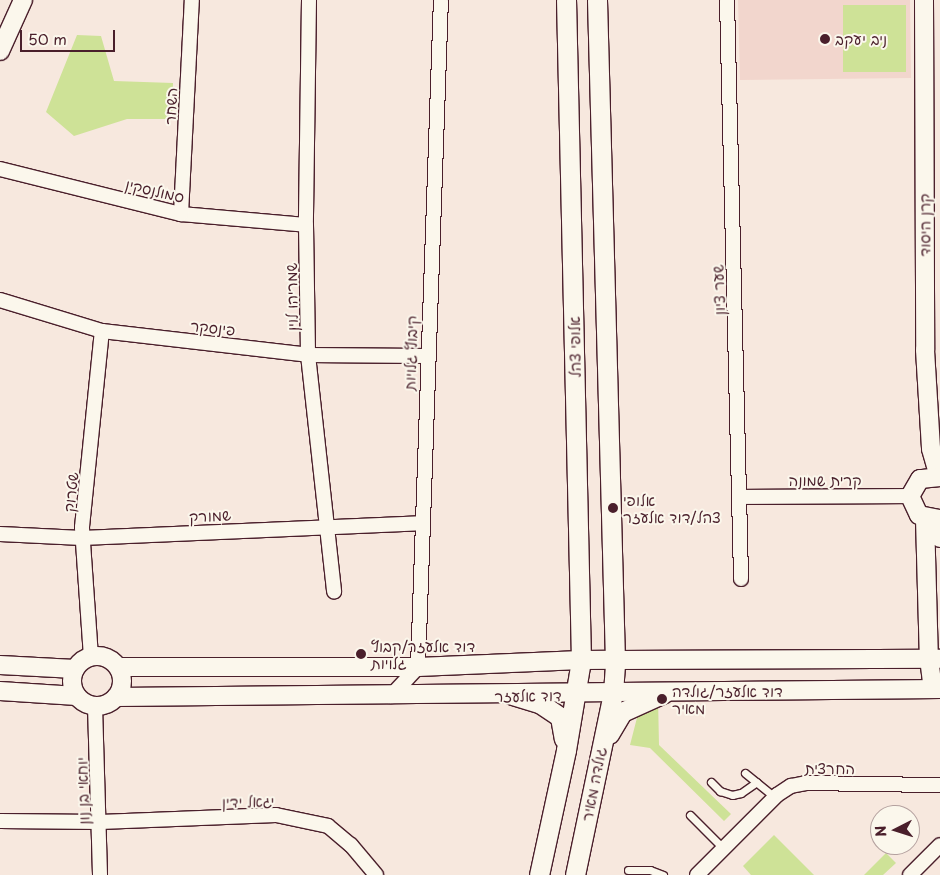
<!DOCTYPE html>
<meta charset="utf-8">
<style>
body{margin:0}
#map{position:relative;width:940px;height:875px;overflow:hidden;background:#f7e8de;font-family:"Playpen Sans","Playpen Sans Hebrew",sans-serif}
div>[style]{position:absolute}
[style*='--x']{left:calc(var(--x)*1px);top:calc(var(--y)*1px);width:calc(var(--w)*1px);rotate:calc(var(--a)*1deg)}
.built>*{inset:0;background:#f2d6cd}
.green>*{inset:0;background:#cee297}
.roads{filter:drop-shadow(1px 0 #4a1f2b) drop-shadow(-1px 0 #4a1f2b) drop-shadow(0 1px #4a1f2b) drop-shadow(0 -1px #4a1f2b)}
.service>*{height:7px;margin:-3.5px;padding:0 3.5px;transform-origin:3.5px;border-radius:3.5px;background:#fbf7ec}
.minor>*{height:14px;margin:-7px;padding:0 7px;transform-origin:7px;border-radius:7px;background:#fbf7ec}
.tertiary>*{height:18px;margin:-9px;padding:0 9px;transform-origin:9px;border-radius:9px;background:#fbf7ec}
.tertiary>.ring{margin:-9px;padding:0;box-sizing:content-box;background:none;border:18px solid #fbf7ec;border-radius:50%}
.secondary>*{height:19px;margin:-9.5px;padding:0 9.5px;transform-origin:9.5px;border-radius:9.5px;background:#fbf7ec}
.dots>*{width:14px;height:14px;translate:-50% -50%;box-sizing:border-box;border:2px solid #fbf7ec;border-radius:50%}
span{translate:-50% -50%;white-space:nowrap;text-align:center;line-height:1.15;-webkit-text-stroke:4px #fbf7ec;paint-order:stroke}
.poi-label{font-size:15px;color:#4a1f2b}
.left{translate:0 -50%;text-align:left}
.street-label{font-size:15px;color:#4a1f2b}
.north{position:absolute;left:870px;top:805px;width:50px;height:50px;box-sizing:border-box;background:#fbf7ec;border:1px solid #b4a19f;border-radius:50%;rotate:265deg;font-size:14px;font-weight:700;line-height:20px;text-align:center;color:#4a1f2b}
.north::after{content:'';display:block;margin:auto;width:18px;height:22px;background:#4a1f2b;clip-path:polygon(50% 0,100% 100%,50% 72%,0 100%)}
.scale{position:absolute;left:20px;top:30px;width:95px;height:22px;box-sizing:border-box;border:2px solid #4a1f2b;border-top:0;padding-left:6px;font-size:15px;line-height:18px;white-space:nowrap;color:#4a1f2b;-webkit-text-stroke:4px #fbf7ec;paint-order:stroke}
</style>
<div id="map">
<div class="built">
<i style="clip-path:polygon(738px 0,910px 0,911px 78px,740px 80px)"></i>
</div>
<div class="green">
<i style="clip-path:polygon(843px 5px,906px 5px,906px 72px,843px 72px)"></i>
<i style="clip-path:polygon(77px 35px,101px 36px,114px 81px,173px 83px,172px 119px,127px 119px,74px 136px,46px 112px)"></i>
<i style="clip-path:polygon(658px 697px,659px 745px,731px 814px,724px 821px,650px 748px,630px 745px,640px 706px)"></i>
<i style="clip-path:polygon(774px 835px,814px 875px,751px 875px,743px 866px)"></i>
<i style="clip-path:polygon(886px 853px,896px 863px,883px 875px,864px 875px)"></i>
</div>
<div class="roads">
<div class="service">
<i style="--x:745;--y:773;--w:38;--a:39"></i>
<i style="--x:711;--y:782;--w:13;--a:45"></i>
<i style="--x:720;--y:791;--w:13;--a:18"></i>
<i style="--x:732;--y:795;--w:9;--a:-13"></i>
<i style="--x:741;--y:793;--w:19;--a:-35"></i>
<i style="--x:690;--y:815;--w:48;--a:45"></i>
<i style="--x:628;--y:870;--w:22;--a:0"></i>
<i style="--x:650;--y:870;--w:14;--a:21"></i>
</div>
<div class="minor">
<i style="--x:309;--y:0;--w:225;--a:90.8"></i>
<i style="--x:306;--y:225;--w:130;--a:89.1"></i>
<i style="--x:308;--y:355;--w:238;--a:83.7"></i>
<i style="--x:727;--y:0;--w:579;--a:88.61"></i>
<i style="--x:0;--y:169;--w:187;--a:14"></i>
<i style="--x:181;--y:214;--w:125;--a:5"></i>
<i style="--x:181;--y:214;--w:214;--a:-87.1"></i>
<i style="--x:0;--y:300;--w:107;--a:16.9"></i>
<i style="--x:102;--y:331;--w:207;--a:6.6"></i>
<i style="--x:308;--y:355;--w:118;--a:0.5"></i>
<i style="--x:740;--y:497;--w:170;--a:-0.3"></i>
<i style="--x:0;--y:534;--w:82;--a:2.8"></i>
<i style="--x:82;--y:538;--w:339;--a:-2.5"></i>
<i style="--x:91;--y:657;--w:130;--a:-94"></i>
<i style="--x:82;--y:527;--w:197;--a:-84.2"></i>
<i style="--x:391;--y:696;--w:40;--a:-47"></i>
<i style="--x:418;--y:667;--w:667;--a:-88.03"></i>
<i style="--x:95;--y:706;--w:169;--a:88.3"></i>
<i style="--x:0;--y:821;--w:100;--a:0.6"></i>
<i style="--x:100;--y:822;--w:176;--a:-2.3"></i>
<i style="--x:276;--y:815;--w:53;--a:11.9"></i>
<i style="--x:328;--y:826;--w:30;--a:40"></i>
<i style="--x:351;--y:845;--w:39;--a:50"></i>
<i style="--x:697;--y:875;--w:113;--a:-45"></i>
<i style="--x:777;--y:795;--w:17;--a:-33"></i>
<i style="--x:791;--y:786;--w:15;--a:-11"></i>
<i style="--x:806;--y:783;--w:134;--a:0.9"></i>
<i style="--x:910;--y:875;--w:42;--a:-45"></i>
</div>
<div class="tertiary">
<i style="--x:924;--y:0;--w:350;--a:89.8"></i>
<i style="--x:925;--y:350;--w:99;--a:86.5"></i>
<i style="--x:931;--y:449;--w:29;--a:74"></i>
<i style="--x:0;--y:51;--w:56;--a:-65.7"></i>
<i style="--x:940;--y:477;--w:20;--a:174"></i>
<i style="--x:920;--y:479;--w:20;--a:120"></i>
<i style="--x:910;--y:496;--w:21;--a:65"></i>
<i style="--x:919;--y:515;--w:21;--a:11"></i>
<i style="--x:925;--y:519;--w:139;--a:88.4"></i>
<i style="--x:929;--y:658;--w:31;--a:83"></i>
<i style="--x:940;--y:519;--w:19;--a:90"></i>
<i class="ring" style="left:72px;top:656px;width:32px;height:32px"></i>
<i style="--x:0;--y:665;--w:75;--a:3.1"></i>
<i style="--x:118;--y:667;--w:300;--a:0"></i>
<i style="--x:418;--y:667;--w:163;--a:-2.5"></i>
<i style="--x:581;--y:660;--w:359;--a:-0.2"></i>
<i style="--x:0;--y:691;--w:77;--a:3.7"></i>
<i style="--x:116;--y:697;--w:824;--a:-0.56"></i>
</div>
<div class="secondary">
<i style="--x:512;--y:695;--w:30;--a:17"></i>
<i style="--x:541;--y:704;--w:23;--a:34"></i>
<i style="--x:560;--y:717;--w:22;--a:80"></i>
<i style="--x:609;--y:734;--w:26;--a:-59"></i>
<i style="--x:622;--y:712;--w:46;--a:-24.3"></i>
<i style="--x:539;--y:875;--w:128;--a:-77.8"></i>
<i style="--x:566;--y:750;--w:91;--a:-80.5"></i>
<i style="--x:581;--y:660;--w:660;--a:-91.3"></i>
<i style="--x:575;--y:875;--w:186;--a:-78.2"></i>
<i style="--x:613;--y:693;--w:32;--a:-86"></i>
<i style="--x:615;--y:661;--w:661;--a:-91.56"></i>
</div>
</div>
<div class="dots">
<i style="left:825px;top:39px;background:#4a1f2b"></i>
<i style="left:613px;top:508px;background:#4a1f2b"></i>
<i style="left:361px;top:654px;background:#4a1f2b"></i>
<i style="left:662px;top:699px;background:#4a1f2b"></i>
</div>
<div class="poi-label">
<span class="left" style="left:835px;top:39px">ניב יעקב</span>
<span class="left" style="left:623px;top:508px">אלופי<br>צהל/דוד אלעזר</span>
<span class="left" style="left:371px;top:654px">דוד אלעזר/קבוץ<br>גלויות</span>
<span class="left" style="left:672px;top:699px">דוד אלעזר/גולדה<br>מאיר</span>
</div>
<div class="street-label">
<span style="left:170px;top:106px;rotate:-87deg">השחר</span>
<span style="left:155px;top:190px;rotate:13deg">סמולנסקין</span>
<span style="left:924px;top:225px;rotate:-90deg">קרן היסוד</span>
<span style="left:718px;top:290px;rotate:-92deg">שער ציון</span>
<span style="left:291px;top:297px;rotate:-91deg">שמריהו לוין</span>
<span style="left:213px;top:327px;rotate:6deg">פינסקר</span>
<span style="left:574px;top:347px;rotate:-91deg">אלופי צהל</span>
<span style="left:410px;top:353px;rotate:-88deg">קיבוץ גלויות</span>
<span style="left:825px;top:480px">קרית שמונה</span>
<span style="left:70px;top:492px;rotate:-84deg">שטרוק</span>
<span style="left:210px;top:515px;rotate:-3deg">שמורק</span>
<span style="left:528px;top:695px;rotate:-1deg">דוד אלעזר</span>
<span style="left:830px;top:768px">החרצית</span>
<span style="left:593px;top:784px;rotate:-79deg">גולדה מאיר</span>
<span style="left:82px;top:791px;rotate:-92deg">יוחאי בן נון</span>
<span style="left:248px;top:801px;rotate:-1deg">יגאל ידין</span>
</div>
<div class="north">N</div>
<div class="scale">50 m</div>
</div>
